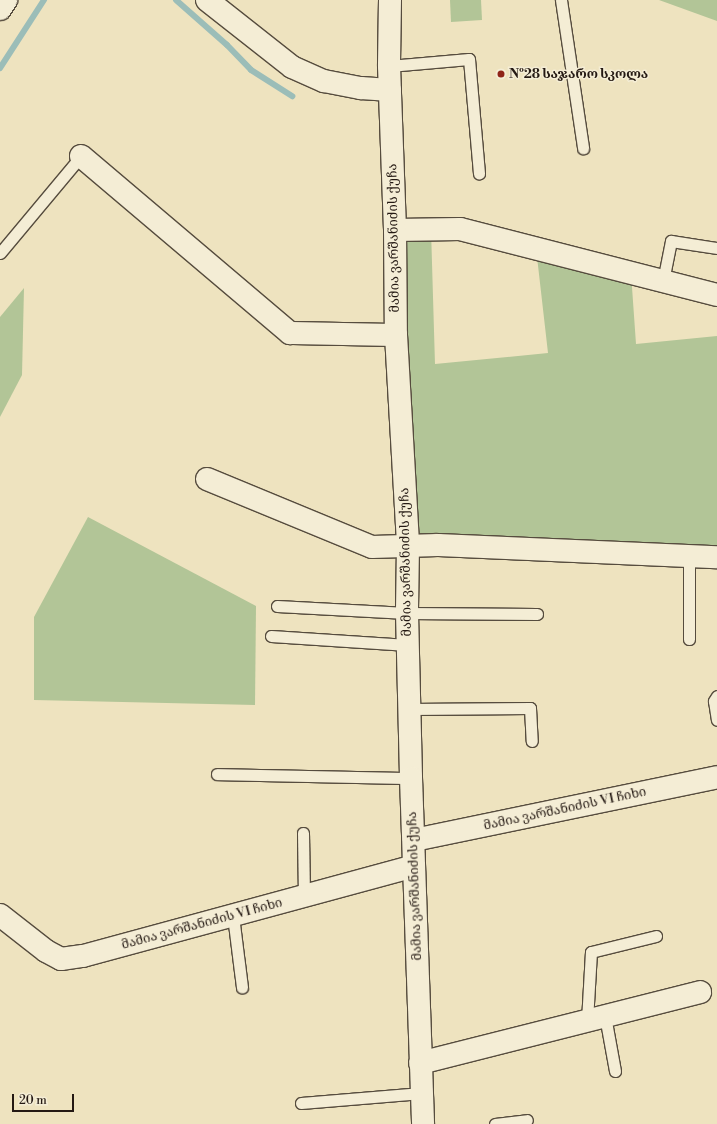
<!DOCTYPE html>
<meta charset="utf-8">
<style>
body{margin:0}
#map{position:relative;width:717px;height:1124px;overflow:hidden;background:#eee3bf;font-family:"Libre Bodoni","Noto Serif Georgian",serif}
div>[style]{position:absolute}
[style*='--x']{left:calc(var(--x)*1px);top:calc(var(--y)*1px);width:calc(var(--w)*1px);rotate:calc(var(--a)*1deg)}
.green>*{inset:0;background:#b2c597}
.stream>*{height:6px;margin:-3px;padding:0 3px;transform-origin:3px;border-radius:3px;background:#9bbdb8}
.roads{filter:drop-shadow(1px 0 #564c3e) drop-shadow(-1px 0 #564c3e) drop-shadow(0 1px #564c3e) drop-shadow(0 -1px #564c3e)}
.lane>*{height:11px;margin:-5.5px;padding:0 5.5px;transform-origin:5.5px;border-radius:5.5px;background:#f4edd5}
.street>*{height:22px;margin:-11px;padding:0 11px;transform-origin:11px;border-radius:11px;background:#f4edd5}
.secondary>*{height:22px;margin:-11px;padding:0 11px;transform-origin:11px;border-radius:11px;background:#f4edd5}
.dots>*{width:11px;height:11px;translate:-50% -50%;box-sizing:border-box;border:2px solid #f4edd5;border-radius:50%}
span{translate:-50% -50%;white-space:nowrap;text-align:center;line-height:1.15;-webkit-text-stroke:3px #f4edd5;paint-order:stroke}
.poi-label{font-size:13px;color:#241913;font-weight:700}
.left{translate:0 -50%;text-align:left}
.street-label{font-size:13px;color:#241913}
.scale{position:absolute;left:12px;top:1094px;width:62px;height:18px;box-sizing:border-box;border:2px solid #241913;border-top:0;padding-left:5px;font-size:12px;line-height:14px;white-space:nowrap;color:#241913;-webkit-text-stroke:3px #f4edd5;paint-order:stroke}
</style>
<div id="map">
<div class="green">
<i style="clip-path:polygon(450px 0,481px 0,482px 20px,451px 22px)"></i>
<i style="clip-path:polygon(659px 0,717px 0,717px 21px)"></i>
<i style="clip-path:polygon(431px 229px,435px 364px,548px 353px,536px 248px,631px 273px,636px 344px,717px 336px,717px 557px,408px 546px,395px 230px)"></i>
<i style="clip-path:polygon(24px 288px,22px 375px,0 417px,0 317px)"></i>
<i style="clip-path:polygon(88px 517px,256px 606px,255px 705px,34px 700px,34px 617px)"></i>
</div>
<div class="stream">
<i style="--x:176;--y:0;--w:68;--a:41.4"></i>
<i style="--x:227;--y:45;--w:35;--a:46"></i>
<i style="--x:251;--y:70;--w:49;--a:32.4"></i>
<i style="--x:0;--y:68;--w:81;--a:-57.1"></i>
</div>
<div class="roads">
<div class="lane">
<i style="--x:561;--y:0;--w:150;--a:81.5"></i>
<i style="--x:389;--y:66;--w:80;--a:-5"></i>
<i style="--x:469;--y:59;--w:115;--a:85"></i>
<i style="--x:0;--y:253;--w:126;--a:-50.1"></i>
<i style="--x:663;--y:281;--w:41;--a:-78.7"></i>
<i style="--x:671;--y:241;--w:47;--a:8.7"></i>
<i style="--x:689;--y:556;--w:83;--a:90"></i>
<i style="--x:277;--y:606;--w:130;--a:3.1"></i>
<i style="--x:407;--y:613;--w:130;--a:0.4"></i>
<i style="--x:271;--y:636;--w:137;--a:3.8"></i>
<i style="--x:717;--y:696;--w:6;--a:121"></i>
<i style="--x:714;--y:701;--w:19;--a:81"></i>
<i style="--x:409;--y:709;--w:121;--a:-0.5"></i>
<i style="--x:530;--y:708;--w:33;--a:87"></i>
<i style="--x:217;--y:774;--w:194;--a:1.2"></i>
<i style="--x:303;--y:833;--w:63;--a:89.1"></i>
<i style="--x:233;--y:916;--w:72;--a:82.8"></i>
<i style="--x:605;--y:1016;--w:56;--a:79.7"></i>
<i style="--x:587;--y:1021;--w:69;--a:-86.7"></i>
<i style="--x:591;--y:952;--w:67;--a:-13.8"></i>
<i style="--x:301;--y:1103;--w:121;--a:-4.7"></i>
<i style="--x:495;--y:1124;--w:32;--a:-7"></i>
</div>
<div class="street">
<i style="--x:207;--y:0;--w:108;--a:38.2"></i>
<i style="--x:292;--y:67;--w:35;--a:24"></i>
<i style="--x:324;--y:81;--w:38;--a:11"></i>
<i style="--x:361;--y:88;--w:29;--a:4"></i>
<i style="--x:0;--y:9;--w:11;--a:-56"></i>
<i style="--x:81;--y:156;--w:274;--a:40.3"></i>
<i style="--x:290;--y:333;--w:106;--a:1.1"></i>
<i style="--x:395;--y:230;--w:65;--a:-0.9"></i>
<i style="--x:460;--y:229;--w:265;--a:14.4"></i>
<i style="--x:207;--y:479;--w:178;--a:22.4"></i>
<i style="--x:372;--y:547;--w:66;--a:-1.7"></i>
<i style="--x:438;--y:545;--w:279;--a:2.5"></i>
<i style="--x:414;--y:840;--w:309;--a:-11.7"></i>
<i style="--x:0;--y:915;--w:58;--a:38"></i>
<i style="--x:46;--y:951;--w:17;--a:28"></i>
<i style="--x:61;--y:959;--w:22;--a:-8"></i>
<i style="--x:83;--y:956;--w:343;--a:-15.2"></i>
<i style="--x:420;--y:1063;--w:289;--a:-14.2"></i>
</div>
<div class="secondary">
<i style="--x:390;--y:0;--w:66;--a:90.9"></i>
<i style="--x:389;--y:66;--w:164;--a:87.9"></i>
<i style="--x:395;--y:230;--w:105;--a:89.5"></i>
<i style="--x:396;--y:335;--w:211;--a:86.7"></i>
<i style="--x:408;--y:546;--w:67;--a:90.9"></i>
<i style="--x:407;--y:613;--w:165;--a:88.6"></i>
<i style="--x:411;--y:778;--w:346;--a:88"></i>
</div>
</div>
<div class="dots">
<i style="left:501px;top:74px;background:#8f2418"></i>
</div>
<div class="poi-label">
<span class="left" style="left:509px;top:74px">№28 საჯარო სკოლა</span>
</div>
<div class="street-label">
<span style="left:394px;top:238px;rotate:-91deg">მამია ვარშანიძის ქუჩა</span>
<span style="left:406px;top:562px;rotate:-91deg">მამია ვარშანიძის ქუჩა</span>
<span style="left:565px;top:809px;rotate:-12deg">მამია ვარშანიძის VI ჩიხი</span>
<span style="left:415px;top:886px;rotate:-92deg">მამია ვარშანიძის ქუჩა</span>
<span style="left:202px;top:924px;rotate:-15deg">მამია ვარშანიძის VI ჩიხი</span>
</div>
<div class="scale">20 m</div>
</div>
